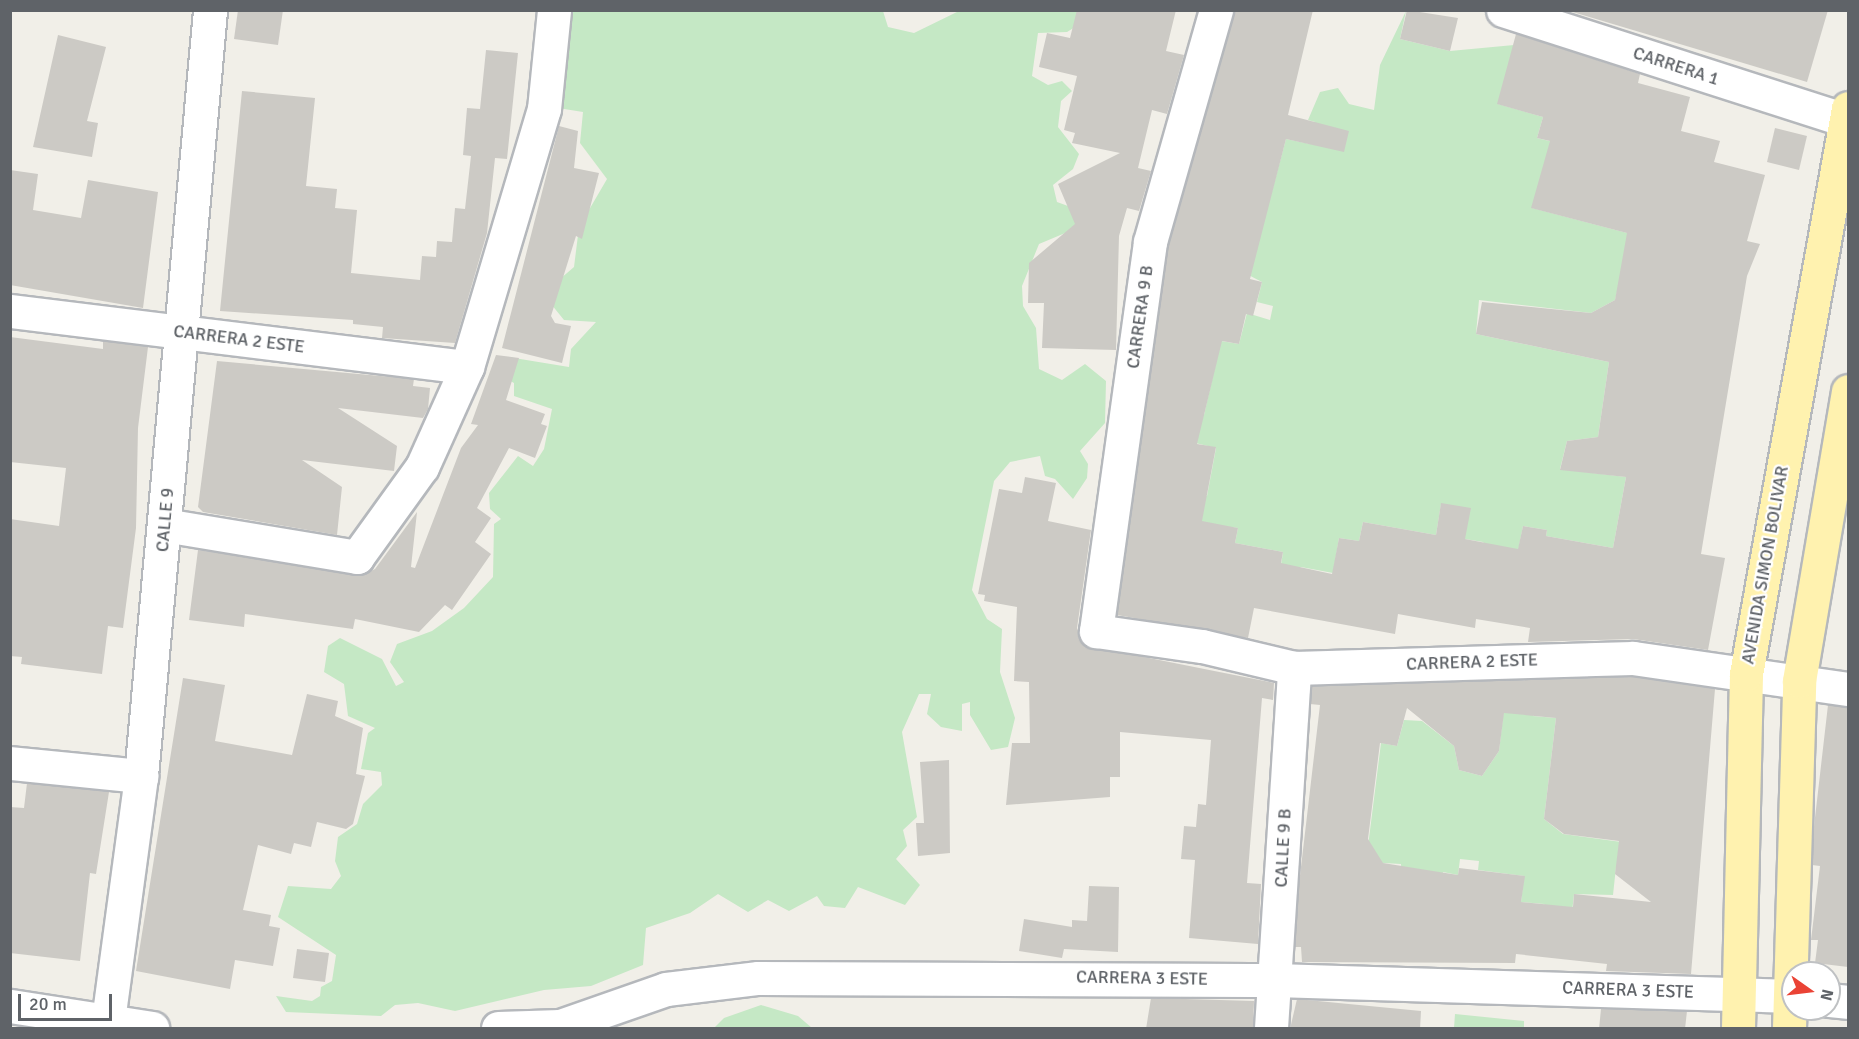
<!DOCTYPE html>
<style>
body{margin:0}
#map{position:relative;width:1859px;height:1039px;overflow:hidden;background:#f1efe8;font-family:Signika,sans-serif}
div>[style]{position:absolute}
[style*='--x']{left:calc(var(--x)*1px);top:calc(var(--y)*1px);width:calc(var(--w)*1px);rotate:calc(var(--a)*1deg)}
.green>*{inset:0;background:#c5e8c5}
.building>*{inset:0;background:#cccac5}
.roads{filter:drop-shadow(2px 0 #b5b8bc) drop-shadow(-2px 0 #b5b8bc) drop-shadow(0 2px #b5b8bc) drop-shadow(0 -2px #b5b8bc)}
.minor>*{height:33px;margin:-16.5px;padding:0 16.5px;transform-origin:16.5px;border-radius:16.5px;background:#fff}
.major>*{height:33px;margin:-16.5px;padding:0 16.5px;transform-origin:16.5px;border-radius:16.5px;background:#fff2af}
span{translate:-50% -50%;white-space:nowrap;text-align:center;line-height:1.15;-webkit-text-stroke:4.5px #fff;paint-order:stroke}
.street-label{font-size:18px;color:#5f6368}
.frame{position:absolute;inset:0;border:12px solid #5f6368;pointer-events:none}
.north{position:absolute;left:1781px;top:961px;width:60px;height:60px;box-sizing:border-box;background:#fff;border:2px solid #bfc1c3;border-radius:50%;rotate:104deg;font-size:16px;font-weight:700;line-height:24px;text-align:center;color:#5f6368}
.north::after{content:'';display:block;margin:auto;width:21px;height:27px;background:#ea4335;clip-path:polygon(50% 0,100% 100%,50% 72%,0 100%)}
.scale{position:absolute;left:18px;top:994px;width:94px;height:27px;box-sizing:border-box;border:3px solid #5f6368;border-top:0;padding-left:8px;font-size:18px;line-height:21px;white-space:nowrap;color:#5f6368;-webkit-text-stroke:4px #fff;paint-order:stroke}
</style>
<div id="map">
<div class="green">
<i style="clip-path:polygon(564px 11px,883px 11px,888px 27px,914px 33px,959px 11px,1084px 11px,1085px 21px,1067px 32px,1038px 33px,1032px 76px,1048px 85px,1062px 81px,1072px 91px,1061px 101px,1058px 127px,1079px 154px,1073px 169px,1053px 185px,1057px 202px,1101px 218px,1039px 244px,1022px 286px,1023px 306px,1036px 328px,1039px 369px,1062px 380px,1085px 364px,1106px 381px,1105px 423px,1080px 451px,1088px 464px,1087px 478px,1073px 499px,1055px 479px,1045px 476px,1040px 456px,1010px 462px,994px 481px,972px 590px,987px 619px,1002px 629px,1000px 672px,1015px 718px,1008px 747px,991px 750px,970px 715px,970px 702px,962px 704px,962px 731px,941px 727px,927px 714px,931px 694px,919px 694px,902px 732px,917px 817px,903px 830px,907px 846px,896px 859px,920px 885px,905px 905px,858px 887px,845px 908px,824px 906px,817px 896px,789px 911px,768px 900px,748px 912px,718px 894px,690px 913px,646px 928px,643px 965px,591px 986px,544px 990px,455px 1011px,418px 1003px,395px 1005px,381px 1016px,286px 1012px,276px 996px,312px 1001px,320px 996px,321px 987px,332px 981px,336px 955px,278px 917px,288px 886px,331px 889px,341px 876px,335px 861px,338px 837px,357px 824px,363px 804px,382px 785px,381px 772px,361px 769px,368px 733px,375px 728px,348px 716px,344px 684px,324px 672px,328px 646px,340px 638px,382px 659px,396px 686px,404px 682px,390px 662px,397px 644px,432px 631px,464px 608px,493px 577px,494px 524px,501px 519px,490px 509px,489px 493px,518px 456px,533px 466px,544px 449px,552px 409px,514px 396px,514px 383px,504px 377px,508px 357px,569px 367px,571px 349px,596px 322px,564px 320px,547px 299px,553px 285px,574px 267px,579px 227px,607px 179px,580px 143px,583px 112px,558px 108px,564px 90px,559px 81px,565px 70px,557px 63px)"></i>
<i style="clip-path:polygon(1406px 11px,1400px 39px,1450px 51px,1514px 45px,1498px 104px,1543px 117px,1537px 138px,1578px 148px,1532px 208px,1654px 240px,1627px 252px,1615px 300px,1591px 313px,1479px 300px,1476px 334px,1609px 362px,1598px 437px,1567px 441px,1560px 469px,1626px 477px,1613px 548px,1546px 536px,1547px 530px,1523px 526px,1517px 556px,1489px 550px,1483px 542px,1465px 539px,1441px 504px,1436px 535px,1363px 522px,1359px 541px,1339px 538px,1333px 573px,1301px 567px,1279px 578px,1283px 552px,1235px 543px,1238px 528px,1167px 519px,1173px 490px,1207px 496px,1216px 448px,1146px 431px,1145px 401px,1204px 415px,1221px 341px,1239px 344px,1247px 313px,1270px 320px,1273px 306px,1257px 302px,1262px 282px,1235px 268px,1259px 240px,1286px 139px,1310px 144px,1315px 122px,1308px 120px,1320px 92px,1338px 88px,1349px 104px,1374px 110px,1380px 65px)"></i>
<i style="clip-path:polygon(1505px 700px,1534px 704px,1533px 716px,1556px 718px,1544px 819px,1563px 834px,1658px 847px,1616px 867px,1613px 895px,1574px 894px,1570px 931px,1544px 904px,1521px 902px,1524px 876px,1478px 870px,1479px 861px,1460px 859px,1458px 875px,1443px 872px,1439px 898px,1402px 896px,1401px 864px,1366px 862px,1381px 743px,1397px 746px,1404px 720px,1422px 721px,1454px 746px,1459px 770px,1482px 776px,1499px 751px)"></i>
<i style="clip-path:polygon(761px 1005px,798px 1016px,812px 1028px,714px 1028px,724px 1018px)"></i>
<i style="clip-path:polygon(1455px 1014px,1524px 1021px,1524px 1028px,1454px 1028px)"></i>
</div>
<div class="building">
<i style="clip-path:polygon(238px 10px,283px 10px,278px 45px,234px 39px)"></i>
<i style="clip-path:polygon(1077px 10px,1176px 10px,1166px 51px,1184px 55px,1167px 114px,1152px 110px,1138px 168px,1151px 171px,1139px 211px,1127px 208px,1119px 236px,1116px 350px,1042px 348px,1044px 303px,1028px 303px,1029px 263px,1075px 224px,1058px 184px,1120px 153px,1072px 143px,1075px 133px,1064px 130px,1077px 76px,1039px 67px,1047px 33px,1070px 38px)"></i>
<i style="clip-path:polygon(1234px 10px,1313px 10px,1288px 115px,1349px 131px,1344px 152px,1286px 139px,1250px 279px,1262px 282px,1253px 316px,1246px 314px,1239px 344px,1222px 341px,1197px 444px,1216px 447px,1202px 521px,1238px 528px,1235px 543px,1283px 552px,1281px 563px,1332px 574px,1339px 538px,1359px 541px,1363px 522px,1436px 535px,1441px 503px,1471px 508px,1465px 539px,1518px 549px,1523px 526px,1547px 530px,1546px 536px,1613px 548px,1626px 477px,1560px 470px,1567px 441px,1598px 437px,1609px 362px,1476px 334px,1482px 302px,1591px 313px,1615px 300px,1627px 233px,1531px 208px,1550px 141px,1537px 138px,1543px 117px,1497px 104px,1516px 34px,1640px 74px,1638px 83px,1690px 97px,1681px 131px,1720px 141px,1714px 162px,1765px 175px,1747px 241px,1760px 244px,1747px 276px,1701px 554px,1725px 558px,1708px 650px,1633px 639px,1528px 642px,1530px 628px,1476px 619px,1475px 628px,1398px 614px,1395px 634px,1254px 608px,1248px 638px,1117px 615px,1168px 246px)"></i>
<i style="clip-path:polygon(1407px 10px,1458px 18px,1450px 51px,1400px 39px)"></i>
<i style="clip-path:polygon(1566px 10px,1828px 10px,1807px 82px)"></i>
<i style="clip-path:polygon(58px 35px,106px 47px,87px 121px,98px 123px,92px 157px,33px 147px)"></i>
<i style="clip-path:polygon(486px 50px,518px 53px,507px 159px,495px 158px,487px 233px,455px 343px,382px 338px,383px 327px,353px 324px,353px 320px,220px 311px,242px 91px,315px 98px,306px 186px,337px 189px,335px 208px,357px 210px,351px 273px,420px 280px,422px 256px,436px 257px,437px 241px,452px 242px,455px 208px,465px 209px,471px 156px,463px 155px,467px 108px,480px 109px)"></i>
<i style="clip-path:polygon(559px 126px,578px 131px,574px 168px,599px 173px,582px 239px,576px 236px,551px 316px,555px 323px,571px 326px,562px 363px,502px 348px)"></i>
<i style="clip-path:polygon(1775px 128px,1807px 136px,1799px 170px,1767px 162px)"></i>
<i style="clip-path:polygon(10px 170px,38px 174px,33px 210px,81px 218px,88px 180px,158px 192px,143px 308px,10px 285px)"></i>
<i style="clip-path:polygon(10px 337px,103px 349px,103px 341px,148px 347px,138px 428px,136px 528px,123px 628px,108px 626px,102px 674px,21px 664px,22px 657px,10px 656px,10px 519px,59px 526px,66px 468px,10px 462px)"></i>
<i style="clip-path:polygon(496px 355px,519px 358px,506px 400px,545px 414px,541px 424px,547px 426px,535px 458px,509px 448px,477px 508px,491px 518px,475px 542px,491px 554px,452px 610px,445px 605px,419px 632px,355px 619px,353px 629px,245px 614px,244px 627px,189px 620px,198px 550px,364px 574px,375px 569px,417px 512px,411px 567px,415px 568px,461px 448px,478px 425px,471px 424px)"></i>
<i style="clip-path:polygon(217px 361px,414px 379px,413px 386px,430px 388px,428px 409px,423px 418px,338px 408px,397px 446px,394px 471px,302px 460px,342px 487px,337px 535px,203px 512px,198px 507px)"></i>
<i style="clip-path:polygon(1025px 477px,1056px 483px,1048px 521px,1091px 530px,1077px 628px,1084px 645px,1274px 683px,1273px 700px,1262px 698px,1247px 883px,1261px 884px,1258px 944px,1189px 938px,1195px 860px,1181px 859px,1184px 826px,1196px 827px,1198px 804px,1206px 805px,1211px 740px,1120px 732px,1120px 777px,1110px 777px,1110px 797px,1006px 805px,1012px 743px,1030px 743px,1029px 682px,1014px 681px,1017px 607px,984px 601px,985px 595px,978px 594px,999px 489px,1022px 493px)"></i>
<i style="clip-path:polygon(evenodd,1632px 677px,1715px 689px,1691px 974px,1606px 971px,1607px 964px,1516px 954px,1515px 963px,1302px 962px,1301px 947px,1295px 947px,1299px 884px,1320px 705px,1310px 704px,1312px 686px,1632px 677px,1407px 708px,1454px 746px,1459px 770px,1482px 776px,1499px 751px,1504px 713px,1556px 718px,1544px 819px,1564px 834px,1619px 841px,1615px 874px,1651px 902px,1574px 894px,1573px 907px,1521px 902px,1525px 876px,1459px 868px,1458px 875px,1383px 863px,1368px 839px,1380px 743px,1397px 746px,1407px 708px)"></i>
<i style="clip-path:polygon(183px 678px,225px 685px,215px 741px,292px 755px,307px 694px,338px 701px,335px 716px,363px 728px,356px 774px,365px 776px,353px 824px,346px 829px,317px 822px,311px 847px,294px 843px,291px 854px,258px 845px,243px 910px,271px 915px,269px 926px,280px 928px,273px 966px,235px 960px,230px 989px,136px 971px)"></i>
<i style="clip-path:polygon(1828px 705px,1848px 707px,1848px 967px,1815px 963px,1818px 940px,1811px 940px,1820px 866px,1812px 865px,1813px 835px)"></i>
<i style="clip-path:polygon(949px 760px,950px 853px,918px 856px,916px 823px,924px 823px,920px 762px)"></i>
<i style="clip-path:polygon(27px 783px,109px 792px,96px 874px,90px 873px,80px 961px,10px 953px,10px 807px,24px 808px)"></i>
<i style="clip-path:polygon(1089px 886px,1119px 887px,1118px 952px,1064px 949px,1062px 958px,1019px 951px,1024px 919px,1072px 927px,1072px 920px,1087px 921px)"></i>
<i style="clip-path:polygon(297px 949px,329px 953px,325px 982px,293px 978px)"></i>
<i style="clip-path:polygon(1151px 998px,1254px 1001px,1253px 1029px,1146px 1029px)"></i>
<i style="clip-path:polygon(1297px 999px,1421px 1011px,1420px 1029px,1290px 1029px)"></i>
<i style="clip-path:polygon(1601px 1009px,1687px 1011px,1685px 1029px,1599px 1029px)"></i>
</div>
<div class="roads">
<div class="minor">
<i style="--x:1216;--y:10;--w:241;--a:105.9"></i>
<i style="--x:1150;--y:242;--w:393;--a:97.9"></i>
<i style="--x:1096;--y:631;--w:107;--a:8.1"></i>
<i style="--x:1202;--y:646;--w:95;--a:13.4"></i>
<i style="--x:1294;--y:668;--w:339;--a:-1.7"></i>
<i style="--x:1633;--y:658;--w:217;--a:8.2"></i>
<i style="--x:1503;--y:10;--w:362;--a:17.8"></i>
<i style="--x:10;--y:311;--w:460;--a:7"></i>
<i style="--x:164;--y:525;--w:196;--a:9.4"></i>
<i style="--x:357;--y:557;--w:111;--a:-54.2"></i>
<i style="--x:422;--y:467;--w:110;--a:-65.8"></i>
<i style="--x:467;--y:367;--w:269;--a:-73.4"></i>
<i style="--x:544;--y:109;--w:100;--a:-84.2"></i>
<i style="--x:10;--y:763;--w:132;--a:5.7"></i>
<i style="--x:1829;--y:1000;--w:19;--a:6"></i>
<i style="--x:10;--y:1006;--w:144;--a:8.8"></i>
<i style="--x:107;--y:1028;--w:254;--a:-82.3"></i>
<i style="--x:141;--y:776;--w:769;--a:-84.85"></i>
<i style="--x:498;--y:1028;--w:62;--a:-1.8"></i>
<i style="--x:560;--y:1026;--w:112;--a:-19.2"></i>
<i style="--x:666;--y:989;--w:93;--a:-6.8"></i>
<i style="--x:758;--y:978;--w:517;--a:0.22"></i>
<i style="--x:1275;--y:980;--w:518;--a:1.77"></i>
<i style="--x:1271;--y:1028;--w:361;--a:-86.3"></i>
</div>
<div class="major">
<i style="--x:1738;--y:1028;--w:354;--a:-88.7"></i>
<i style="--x:1746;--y:674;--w:575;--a:-79.78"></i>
<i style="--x:1789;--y:1028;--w:347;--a:-88.3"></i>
<i style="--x:1799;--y:681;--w:294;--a:-80.4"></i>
</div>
</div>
<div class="street-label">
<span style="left:1676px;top:66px;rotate:18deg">CARRERA 1</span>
<span style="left:1140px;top:317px;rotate:-82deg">CARRERA 9 B</span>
<span style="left:239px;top:339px;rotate:7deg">CARRERA 2 ESTE</span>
<span style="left:165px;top:520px;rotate:-85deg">CALLE 9</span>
<span style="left:1765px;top:565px;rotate:-80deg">AVENIDA SIMON BOLIVAR</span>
<span style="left:1472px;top:662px;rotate:-2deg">CARRERA 2 ESTE</span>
<span style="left:1283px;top:848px;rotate:-87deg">CALLE 9 B</span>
<span style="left:1142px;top:978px;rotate:1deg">CARRERA 3 ESTE</span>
<span style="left:1628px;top:990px;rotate:2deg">CARRERA 3 ESTE</span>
</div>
<div class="frame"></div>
<div class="north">N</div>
<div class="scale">20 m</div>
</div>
